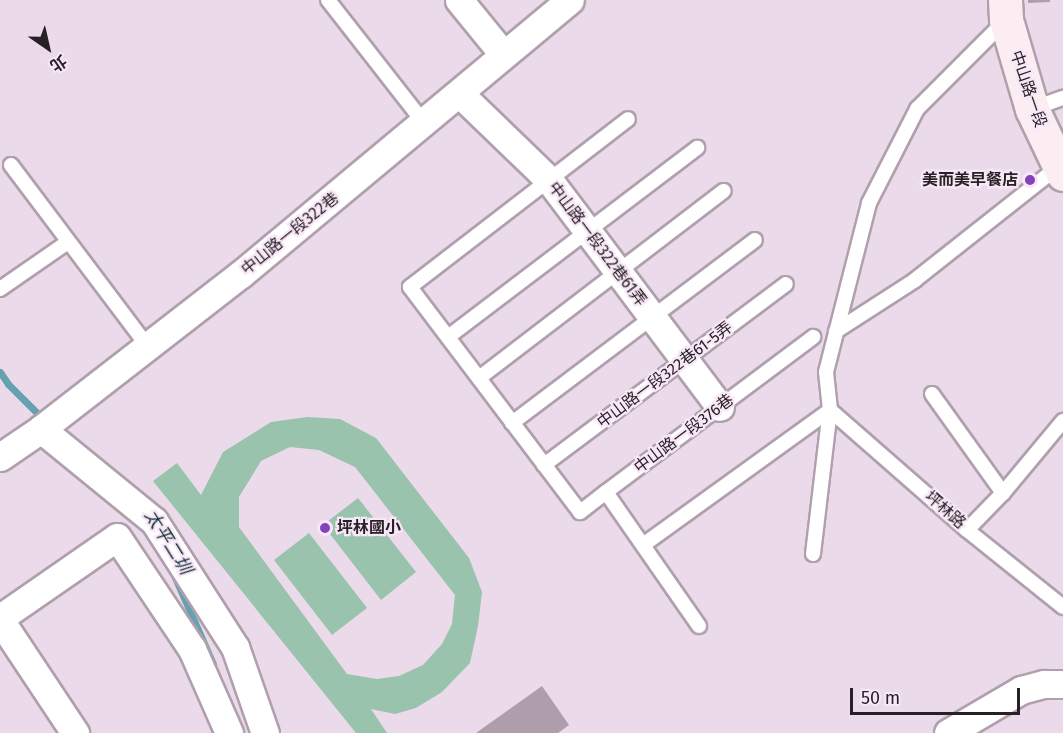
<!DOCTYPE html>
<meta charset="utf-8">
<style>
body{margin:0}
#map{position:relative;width:1063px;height:733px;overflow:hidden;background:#ebdae9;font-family:"Fira Sans","Noto Sans TC",sans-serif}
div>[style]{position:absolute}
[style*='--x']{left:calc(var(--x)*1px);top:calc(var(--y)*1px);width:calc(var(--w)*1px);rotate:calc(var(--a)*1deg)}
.green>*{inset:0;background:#99c3ad}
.stream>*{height:7px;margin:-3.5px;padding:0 3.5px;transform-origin:3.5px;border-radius:3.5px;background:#66a1b0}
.building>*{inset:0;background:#ae9eac}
.roads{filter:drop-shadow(2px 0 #b0a0ae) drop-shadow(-2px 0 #b0a0ae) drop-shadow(0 2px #b0a0ae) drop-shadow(0 -2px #b0a0ae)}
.lane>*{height:14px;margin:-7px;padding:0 7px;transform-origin:7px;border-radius:7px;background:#fff}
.street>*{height:27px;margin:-13.5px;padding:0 13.5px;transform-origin:13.5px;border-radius:13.5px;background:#fff}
.secondary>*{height:33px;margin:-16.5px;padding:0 16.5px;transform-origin:16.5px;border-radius:16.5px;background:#fbedf1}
.dots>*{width:16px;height:16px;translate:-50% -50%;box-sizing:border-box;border:3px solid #f8e7f6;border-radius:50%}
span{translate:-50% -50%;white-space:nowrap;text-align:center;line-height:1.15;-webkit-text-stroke:4.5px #f8e7f6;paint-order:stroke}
.street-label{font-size:16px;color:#272126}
.poi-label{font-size:16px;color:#272126;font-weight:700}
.right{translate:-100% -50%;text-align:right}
.left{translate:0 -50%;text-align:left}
.water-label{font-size:18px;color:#102e35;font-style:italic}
.north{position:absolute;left:18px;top:18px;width:60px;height:60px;-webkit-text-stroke:4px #f8e7f6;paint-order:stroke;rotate:146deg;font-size:16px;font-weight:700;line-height:24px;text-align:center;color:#272126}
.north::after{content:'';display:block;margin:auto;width:21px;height:27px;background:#272126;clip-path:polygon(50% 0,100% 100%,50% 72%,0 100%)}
.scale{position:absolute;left:850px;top:688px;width:170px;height:27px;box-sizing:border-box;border:3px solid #272126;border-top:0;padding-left:8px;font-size:18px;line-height:21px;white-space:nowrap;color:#272126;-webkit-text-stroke:4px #f8e7f6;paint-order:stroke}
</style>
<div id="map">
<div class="green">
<i style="clip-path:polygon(evenodd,307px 417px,340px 419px,376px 438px,469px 558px,482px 592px,478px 626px,470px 663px,442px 692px,416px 708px,395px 714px,371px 709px,387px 733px,356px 733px,153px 481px,177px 463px,201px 495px,223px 452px,271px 422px,307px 417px,290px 447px,319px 450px,355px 467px,455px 595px,452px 624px,442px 644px,423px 665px,399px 676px,377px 679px,347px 674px,239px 527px,239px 497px,261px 461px,290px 447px)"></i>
<i style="clip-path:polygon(358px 498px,416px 572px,381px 600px,323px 525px)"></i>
<i style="clip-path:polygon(309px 533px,367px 608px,332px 635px,274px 560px)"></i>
</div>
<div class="stream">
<i style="--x:0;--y:372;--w:14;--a:56"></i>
<i style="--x:8;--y:384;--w:51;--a:45"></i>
<i style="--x:174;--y:575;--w:97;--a:66.3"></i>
</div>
<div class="building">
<i style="clip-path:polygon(1028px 0,1050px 0,1050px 2px,1028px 3px)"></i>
<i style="clip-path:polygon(542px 686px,569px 725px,558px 733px,476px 733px)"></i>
</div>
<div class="roads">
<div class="lane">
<i style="--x:328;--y:0;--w:156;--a:52"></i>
<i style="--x:1032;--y:109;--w:33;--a:-20"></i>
<i style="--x:11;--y:165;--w:228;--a:53"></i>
<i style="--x:0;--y:289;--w:83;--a:-34.7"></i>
<i style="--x:836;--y:331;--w:94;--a:-32.8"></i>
<i style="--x:915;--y:280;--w:182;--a:-38.3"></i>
<i style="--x:448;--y:337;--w:313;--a:-37.2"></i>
<i style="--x:479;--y:378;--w:308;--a:-37.4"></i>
<i style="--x:932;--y:394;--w:122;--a:54.4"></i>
<i style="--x:512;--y:423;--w:304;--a:-37"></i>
<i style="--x:544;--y:465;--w:302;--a:-36.8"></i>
<i style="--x:606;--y:492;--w:33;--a:142"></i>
<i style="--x:580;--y:512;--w:282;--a:-127.1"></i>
<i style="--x:410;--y:287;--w:275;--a:-37.6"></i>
<i style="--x:967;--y:530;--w:52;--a:-45.8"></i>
<i style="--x:1003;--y:493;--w:94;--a:-50.2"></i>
<i style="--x:643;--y:545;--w:231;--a:-35.8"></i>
<i style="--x:830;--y:410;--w:182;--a:41.2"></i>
<i style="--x:967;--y:530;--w:123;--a:38.7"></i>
<i style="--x:813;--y:554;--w:145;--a:-83.3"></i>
<i style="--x:830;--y:410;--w:38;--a:-96"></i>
<i style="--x:826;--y:372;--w:174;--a:-75.7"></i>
<i style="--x:869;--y:203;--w:106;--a:-62.9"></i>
<i style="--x:917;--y:109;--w:123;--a:-45"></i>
<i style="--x:699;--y:626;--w:163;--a:-124.8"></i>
<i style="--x:606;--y:492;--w:259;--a:-36.8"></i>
</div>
<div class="street">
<i style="--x:459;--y:0;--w:70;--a:50.8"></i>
<i style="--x:460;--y:94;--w:124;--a:44"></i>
<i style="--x:549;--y:180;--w:284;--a:53"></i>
<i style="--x:41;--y:429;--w:146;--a:39.2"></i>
<i style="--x:154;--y:521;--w:150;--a:57.3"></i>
<i style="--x:235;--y:647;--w:91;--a:70.8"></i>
<i style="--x:0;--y:457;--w:50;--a:-34.3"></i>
<i style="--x:41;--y:429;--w:253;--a:-37.8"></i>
<i style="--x:241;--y:274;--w:428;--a:-39.8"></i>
<i style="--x:0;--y:618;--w:142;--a:-34.7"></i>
<i style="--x:117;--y:537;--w:135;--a:56.2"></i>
<i style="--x:192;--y:649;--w:92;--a:66.2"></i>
<i style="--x:0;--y:620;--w:136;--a:56.4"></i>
<i style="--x:948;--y:733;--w:85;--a:-30.5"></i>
<i style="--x:1021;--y:690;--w:24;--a:-15"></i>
<i style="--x:1044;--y:684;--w:19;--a:0"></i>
</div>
<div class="secondary">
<i style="--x:1005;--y:0;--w:20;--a:87"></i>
<i style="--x:1006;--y:20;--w:93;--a:73.7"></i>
<i style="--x:1032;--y:109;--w:72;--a:64.5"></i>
</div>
</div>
<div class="dots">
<i style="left:1030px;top:180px;background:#8344b9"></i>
<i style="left:325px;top:528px;background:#8344b9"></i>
</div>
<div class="street-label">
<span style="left:1028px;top:89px;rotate:71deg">中山路一段</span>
<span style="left:290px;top:234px;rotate:-39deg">中山路一段322巷</span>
<span style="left:597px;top:244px;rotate:53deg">中山路一段322巷61弄</span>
<span style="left:665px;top:375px;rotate:-37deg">中山路一段322巷61-5弄</span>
<span style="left:684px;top:434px;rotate:-37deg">中山路一段376巷</span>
<span style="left:945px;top:510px;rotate:41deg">坪林路</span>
</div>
<div class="poi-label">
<span class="right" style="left:1018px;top:180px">美而美早餐店</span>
<span class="left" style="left:337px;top:528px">坪林國小</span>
</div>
<div class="water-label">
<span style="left:168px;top:542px;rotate:58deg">太平二圳</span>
</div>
<div class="north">北</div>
<div class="scale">50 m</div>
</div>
